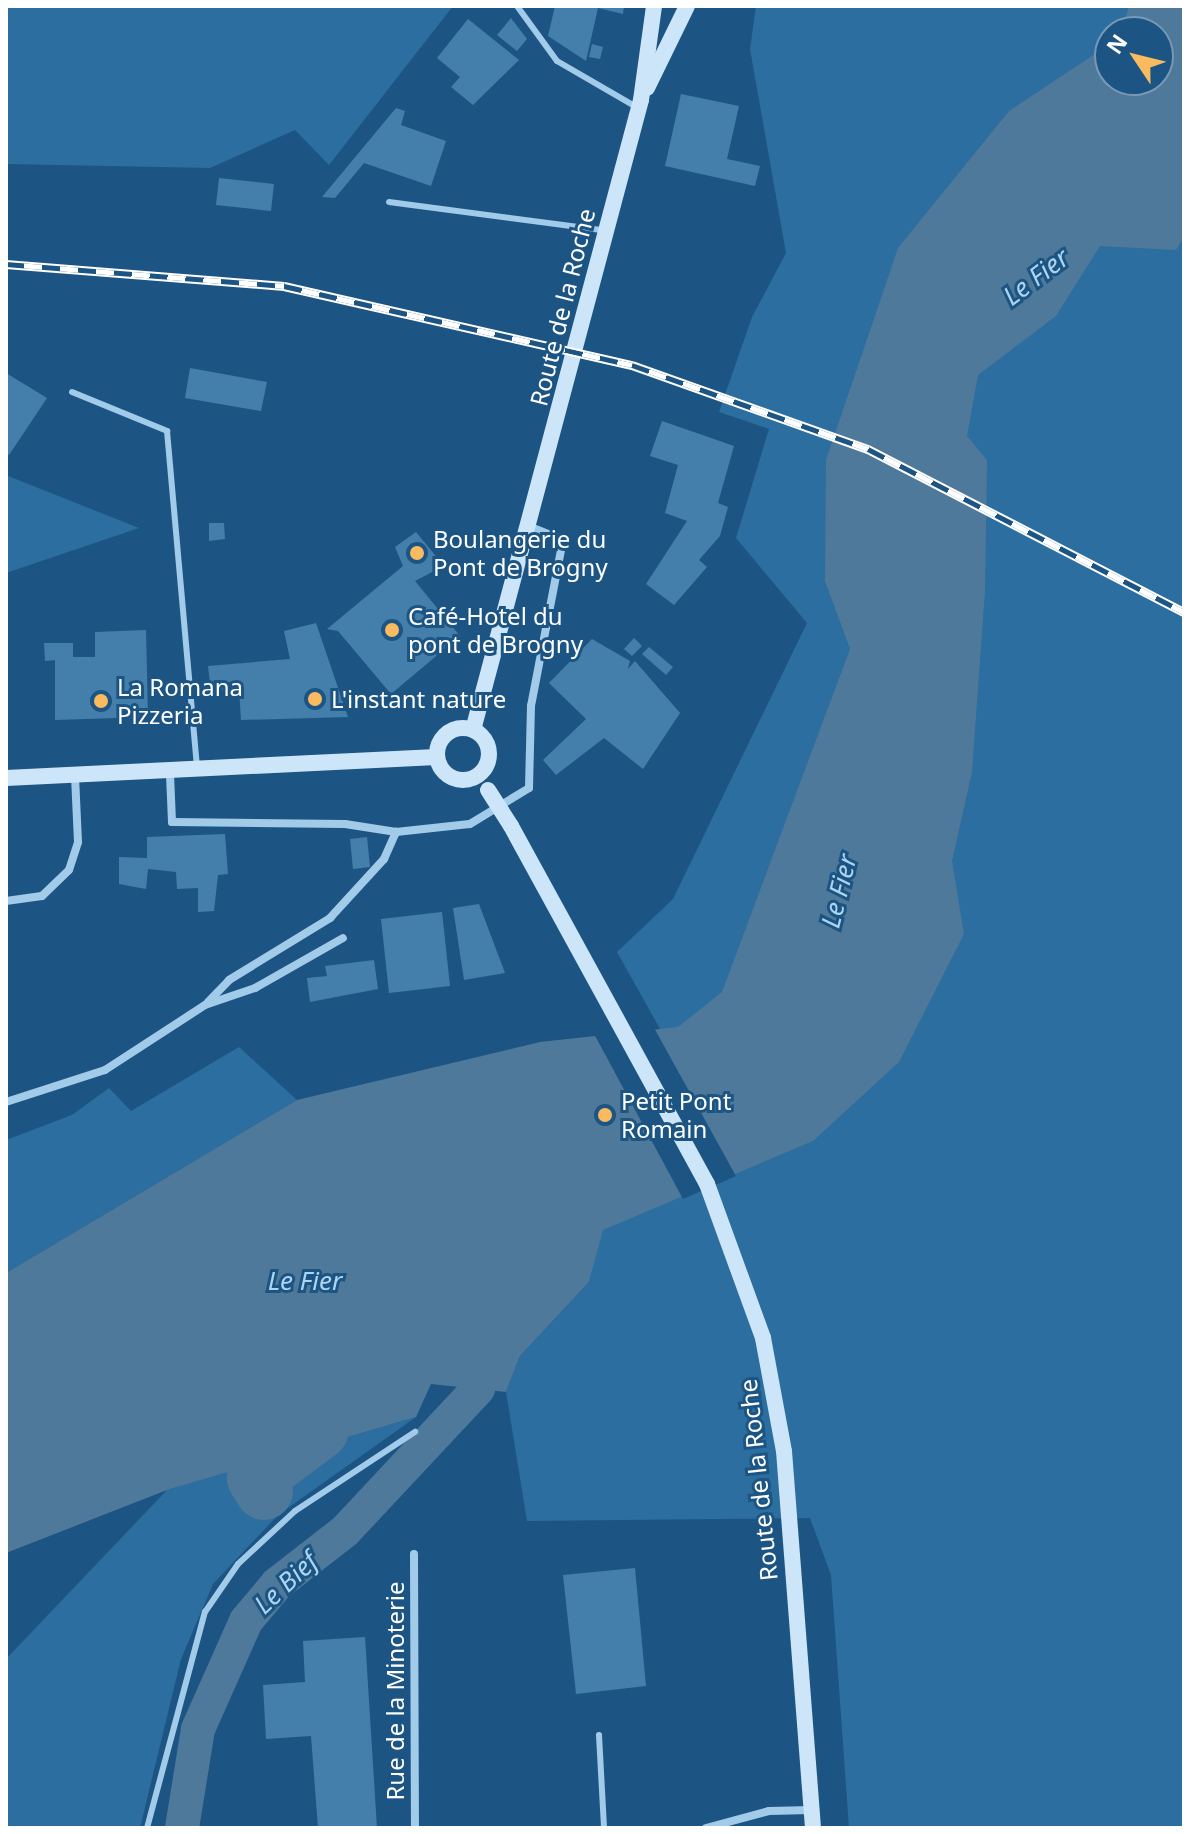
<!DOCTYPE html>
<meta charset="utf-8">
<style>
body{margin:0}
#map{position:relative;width:1190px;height:1834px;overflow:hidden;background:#1c5583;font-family:"Noto Sans",sans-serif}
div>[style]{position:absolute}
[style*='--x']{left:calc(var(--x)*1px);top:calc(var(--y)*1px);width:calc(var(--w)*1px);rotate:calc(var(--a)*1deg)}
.green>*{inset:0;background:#2c6e9f}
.water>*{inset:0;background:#4f799a}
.pier>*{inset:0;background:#1c5583}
.canal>*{height:34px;margin:-17px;padding:0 17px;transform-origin:17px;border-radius:17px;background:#4f799a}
.river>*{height:58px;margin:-29px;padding:0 29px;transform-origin:29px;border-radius:29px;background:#4f799a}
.building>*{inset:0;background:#447fac}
.lane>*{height:6px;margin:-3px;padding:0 3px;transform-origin:3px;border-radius:3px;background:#a2cbea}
.street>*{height:8px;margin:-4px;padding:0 4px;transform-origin:4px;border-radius:4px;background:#a2cbea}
.secondary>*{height:16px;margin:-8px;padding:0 8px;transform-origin:8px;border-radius:8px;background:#cde5f8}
.secondary>.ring{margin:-8px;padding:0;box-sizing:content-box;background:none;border:16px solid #cde5f8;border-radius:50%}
.rail>*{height:9px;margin-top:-4.5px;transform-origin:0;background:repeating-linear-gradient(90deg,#1c5583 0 18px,#fff 0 36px);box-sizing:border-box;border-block:2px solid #fff}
.secondary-bridge>*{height:16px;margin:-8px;padding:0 8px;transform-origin:8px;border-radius:8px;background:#cde5f8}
.dots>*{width:22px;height:22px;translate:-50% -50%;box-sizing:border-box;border:4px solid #1c5583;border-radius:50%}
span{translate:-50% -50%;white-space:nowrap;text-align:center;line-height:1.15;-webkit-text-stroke:6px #1c5583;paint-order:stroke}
.street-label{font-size:24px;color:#fff}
.poi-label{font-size:24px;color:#fff}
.left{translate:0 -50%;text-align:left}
.water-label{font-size:26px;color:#add5f2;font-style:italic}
.frame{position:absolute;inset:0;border:8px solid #fff;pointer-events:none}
.north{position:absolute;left:1094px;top:16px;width:80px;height:80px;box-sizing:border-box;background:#1c5583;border:2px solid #7799b5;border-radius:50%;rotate:305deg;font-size:22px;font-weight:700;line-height:32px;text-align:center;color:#fff}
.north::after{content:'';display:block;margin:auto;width:28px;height:36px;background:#fabb60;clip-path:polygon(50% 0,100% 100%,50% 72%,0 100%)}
</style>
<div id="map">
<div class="green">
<i style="clip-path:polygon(6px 6px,453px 6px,329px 165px,295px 130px,210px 168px,6px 164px)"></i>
<i style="clip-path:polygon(evenodd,756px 6px,1184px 6px,1184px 1828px,849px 1828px,831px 1575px,810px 1518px,527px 1521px,506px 1392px,520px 1356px,589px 1282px,602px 1230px,739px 1170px,617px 952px,673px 899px,807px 623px,736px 538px,769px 429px,719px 412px,752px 317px,786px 253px,750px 49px,756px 6px,1110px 32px,1158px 32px,1158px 80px,1110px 80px,1110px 32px)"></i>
<i style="clip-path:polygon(8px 476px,139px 528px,6px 573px)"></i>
<i style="clip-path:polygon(239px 1047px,297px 1100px,6px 1273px,6px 1140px,72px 1115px,109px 1088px,131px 1111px)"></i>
<i style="clip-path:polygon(416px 1417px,278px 1515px,213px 1584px,181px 1659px,140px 1828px,6px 1828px,6px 1659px,167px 1490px)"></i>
</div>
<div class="water">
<i style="clip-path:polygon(1129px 6px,1184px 6px,1184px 236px,1176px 250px,1100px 246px,1056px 316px,978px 375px,967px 436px,987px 460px,985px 591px,972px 772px,952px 861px,964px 934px,899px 1062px,813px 1141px,603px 1230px,589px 1282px,520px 1356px,506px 1392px,431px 1384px,416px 1417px,167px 1490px,6px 1553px,6px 1273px,297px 1100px,540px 1042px,678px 1027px,722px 992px,850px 649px,825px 581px,826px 460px,898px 248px,1009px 111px,1110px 44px,1110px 80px,1158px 80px,1158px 32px,1122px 32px)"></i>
</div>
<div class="pier">
<i style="clip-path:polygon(653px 1026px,736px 1176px,683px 1199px,593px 1032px)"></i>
</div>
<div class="canal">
<i style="--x:182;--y:1828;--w:100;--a:-80.8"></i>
<i style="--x:198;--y:1729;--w:118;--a:-66"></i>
<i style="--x:246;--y:1621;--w:48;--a:-50"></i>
<i style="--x:277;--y:1584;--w:86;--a:-37.9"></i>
<i style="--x:345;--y:1531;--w:195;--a:-46.9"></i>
</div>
<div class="river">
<i style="--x:264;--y:1491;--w:15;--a:-122"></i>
<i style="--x:256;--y:1478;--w:79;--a:-36.7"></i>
<i style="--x:319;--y:1431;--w:41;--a:-115.9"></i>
</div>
<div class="building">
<i style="clip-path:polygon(555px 6px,624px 6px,623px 14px,598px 8px,586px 61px,548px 36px)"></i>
<i style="clip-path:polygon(511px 18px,527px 39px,517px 51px,497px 35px)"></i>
<i style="clip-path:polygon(468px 19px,519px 60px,473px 105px,451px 87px,460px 77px,437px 58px)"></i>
<i style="clip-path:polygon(592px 44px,603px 47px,600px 59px,589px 57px)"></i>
<i style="clip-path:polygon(681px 94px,739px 106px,727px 159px,760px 166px,755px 186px,665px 166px)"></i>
<i style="clip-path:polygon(396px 108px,405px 111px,401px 125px,446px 141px,431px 186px,364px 163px,335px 198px,322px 197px)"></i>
<i style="clip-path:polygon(219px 178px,274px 184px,271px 211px,216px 205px)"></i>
<i style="clip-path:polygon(190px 368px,267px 382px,261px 411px,185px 398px)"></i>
<i style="clip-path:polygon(6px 373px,47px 398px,9px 455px,6px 453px)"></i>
<i style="clip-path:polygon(662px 421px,734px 446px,718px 503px,728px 507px,720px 536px,699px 560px,707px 567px,674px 605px,646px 584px,687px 521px,665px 513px,678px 465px,650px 456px)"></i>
<i style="clip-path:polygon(209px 523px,224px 523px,225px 539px,209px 541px)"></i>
<i style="clip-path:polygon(416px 532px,439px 560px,438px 569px,415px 581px,460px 636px,391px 694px,338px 631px,327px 629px,403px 566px,395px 547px)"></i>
<i style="clip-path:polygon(316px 623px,348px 717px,241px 720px,239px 689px,211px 692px,208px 666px,290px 659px,284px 631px)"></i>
<i style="clip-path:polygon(146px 630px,148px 717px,55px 720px,55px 660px,45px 661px,44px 643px,73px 643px,73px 657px,95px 657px,95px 632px)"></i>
<i style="clip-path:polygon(634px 638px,642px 646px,632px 656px,624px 649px)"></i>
<i style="clip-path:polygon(592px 639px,630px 661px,628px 669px,635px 661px,680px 713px,643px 769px,604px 738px,556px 775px,543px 760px,586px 719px,549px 683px)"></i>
<i style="clip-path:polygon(649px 647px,673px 667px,666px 675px,642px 654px)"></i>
<i style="clip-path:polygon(225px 834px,228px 874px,218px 875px,214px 911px,198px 912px,198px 888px,177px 889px,176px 872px,148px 869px,146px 889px,119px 884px,119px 857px,147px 858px,147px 837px)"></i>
<i style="clip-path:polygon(367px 837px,370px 867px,353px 869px,350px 839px)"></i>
<i style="clip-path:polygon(479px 904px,505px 973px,464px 980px,453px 908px)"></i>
<i style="clip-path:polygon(442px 912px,450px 986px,389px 993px,381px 919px)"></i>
<i style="clip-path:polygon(374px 960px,378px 989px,310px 1002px,307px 978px,327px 976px,325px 966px)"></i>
<i style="clip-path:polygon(635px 1568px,646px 1686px,576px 1694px,563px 1575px)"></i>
<i style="clip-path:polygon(365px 1637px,377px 1828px,318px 1828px,311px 1736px,266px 1739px,263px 1685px,305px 1682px,303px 1641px)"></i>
</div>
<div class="lane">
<i style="--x:517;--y:6;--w:68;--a:54"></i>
<i style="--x:557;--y:61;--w:94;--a:30.1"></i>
<i style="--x:389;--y:202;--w:216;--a:7.5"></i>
<i style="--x:72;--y:392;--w:103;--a:22.3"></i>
<i style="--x:167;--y:431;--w:338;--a:84.9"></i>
<i style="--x:599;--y:1735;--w:93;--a:86.9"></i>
<i style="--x:147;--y:1828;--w:224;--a:-75"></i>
<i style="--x:205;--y:1612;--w:58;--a:-55.5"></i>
<i style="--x:238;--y:1564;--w:78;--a:-42.9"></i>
<i style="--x:295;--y:1511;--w:144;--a:-33.4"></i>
</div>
<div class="street">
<i style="--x:170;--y:774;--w:48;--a:87.6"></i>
<i style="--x:172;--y:822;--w:173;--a:0.7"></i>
<i style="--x:345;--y:824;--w:52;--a:8.9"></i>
<i style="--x:396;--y:832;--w:74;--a:-6.2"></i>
<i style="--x:470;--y:824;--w:69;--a:-31.4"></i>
<i style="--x:529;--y:788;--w:82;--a:-88.6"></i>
<i style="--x:531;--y:706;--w:169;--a:-79.1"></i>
<i style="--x:563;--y:540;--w:35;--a:-158"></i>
<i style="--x:6;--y:901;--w:36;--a:-8"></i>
<i style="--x:42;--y:896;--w:37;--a:-44"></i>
<i style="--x:69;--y:870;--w:29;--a:-72"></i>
<i style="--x:78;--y:842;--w:66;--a:-92.6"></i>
<i style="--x:208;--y:1002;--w:30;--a:-46"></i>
<i style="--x:229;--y:980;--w:119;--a:-31.5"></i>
<i style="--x:330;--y:918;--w:80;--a:-47.5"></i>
<i style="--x:384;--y:859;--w:30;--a:-66"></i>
<i style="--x:6;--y:1102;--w:104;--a:-17.9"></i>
<i style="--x:105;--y:1070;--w:119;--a:-33"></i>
<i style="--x:205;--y:1005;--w:53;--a:-18.8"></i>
<i style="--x:255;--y:988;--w:101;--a:-29.6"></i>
<i style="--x:414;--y:1554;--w:274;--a:89.8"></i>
<i style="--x:706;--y:1828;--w:65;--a:-15.1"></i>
<i style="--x:769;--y:1811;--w:42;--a:-1.4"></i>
</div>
<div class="secondary">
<i style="--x:647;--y:88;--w:91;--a:-64"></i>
<i class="ring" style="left:437px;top:728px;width:36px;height:36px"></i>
<i style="--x:473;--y:730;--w:652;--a:-75.07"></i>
<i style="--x:641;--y:100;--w:95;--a:-82.1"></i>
<i style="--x:6;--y:778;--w:431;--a:-2.8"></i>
<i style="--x:511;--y:826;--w:408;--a:61.3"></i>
<i style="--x:707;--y:1184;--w:164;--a:70"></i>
<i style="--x:763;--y:1338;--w:115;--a:79.5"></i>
<i style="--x:784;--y:1451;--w:378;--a:85.6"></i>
</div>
<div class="rail">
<i style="--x:6;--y:264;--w:279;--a:4.5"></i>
<i style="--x:284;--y:286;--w:357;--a:12.8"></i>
<i style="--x:632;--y:365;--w:251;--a:19.6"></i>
<i style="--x:868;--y:449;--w:356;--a:27.3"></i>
</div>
<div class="secondary-bridge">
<i style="--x:488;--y:790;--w:43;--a:57.4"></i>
</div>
<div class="dots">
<i style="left:417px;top:553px;background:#fabb60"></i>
<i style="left:392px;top:630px;background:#fabb60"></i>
<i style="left:315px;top:699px;background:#fabb60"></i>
<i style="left:101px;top:701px;background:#fabb60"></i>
<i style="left:605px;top:1115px;background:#fabb60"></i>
</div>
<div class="street-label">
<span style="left:562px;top:307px;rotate:-76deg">Route de la Roche</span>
<span style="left:758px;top:1480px;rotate:-96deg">Route de la Roche</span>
<span style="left:395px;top:1691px;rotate:-90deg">Rue de la Minoterie</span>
</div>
<div class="poi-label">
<span class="left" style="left:433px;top:553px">Boulangerie du<br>Pont de Brogny</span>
<span class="left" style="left:408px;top:630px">Café-Hotel du<br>pont de Brogny</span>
<span class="left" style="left:117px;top:701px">La Romana<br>Pizzeria</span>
<span class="left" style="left:331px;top:699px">L'instant nature</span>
<span class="left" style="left:621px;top:1115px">Petit Pont<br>Romain</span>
</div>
<div class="water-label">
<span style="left:1036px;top:277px;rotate:-37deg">Le Fier</span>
<span style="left:839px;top:891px;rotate:-76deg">Le Fier</span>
<span style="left:305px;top:1281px">Le Fier</span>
<span style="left:286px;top:1583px;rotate:-43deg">Le Bief</span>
</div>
<div class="frame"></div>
<div class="north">N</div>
</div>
